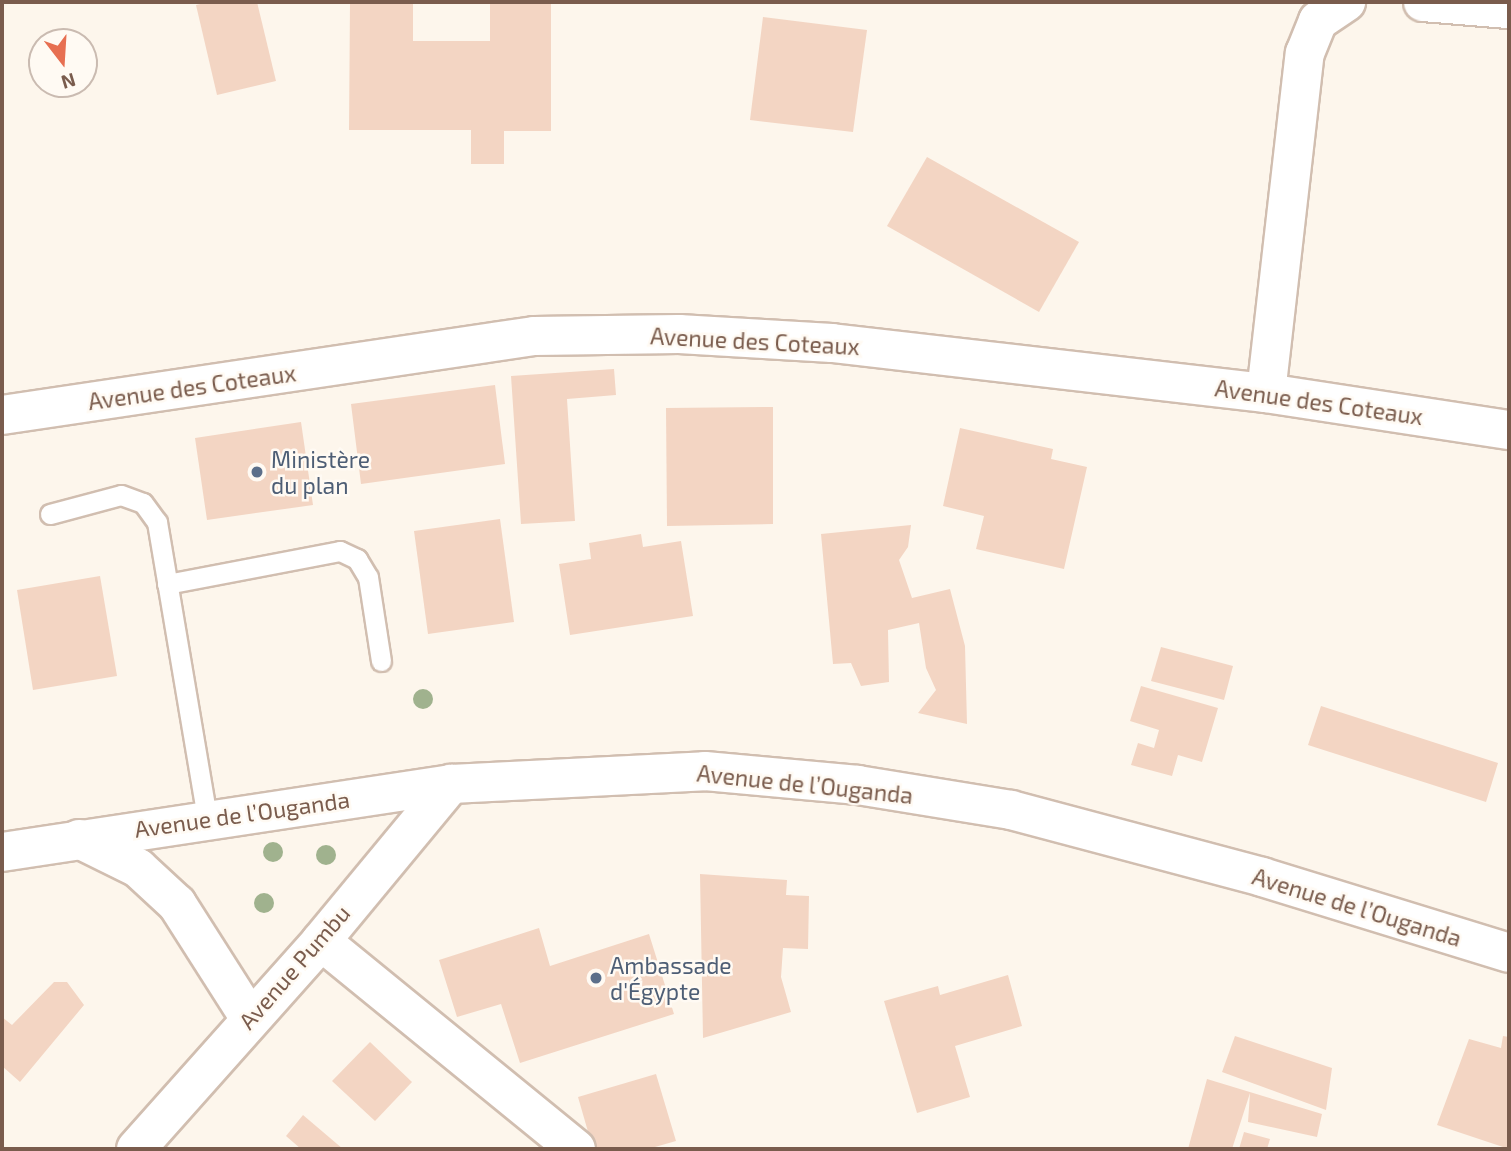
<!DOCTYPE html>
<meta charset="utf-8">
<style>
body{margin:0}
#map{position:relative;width:1511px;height:1151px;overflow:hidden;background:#fdf6ec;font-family:"Exo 2",sans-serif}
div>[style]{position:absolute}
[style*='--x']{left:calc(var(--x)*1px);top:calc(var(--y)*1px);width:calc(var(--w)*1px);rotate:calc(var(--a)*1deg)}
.building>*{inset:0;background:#f3d5c3}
.roads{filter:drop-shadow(2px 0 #d1beb0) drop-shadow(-2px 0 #d1beb0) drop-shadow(0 2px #d1beb0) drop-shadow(0 -2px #d1beb0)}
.service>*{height:19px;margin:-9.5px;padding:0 9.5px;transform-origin:9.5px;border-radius:9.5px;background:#fff}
.minor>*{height:38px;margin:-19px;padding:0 19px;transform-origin:19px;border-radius:19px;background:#fff}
.trees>*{width:20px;height:20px;margin:-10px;border-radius:50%;background:#a0b28e}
.dots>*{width:19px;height:19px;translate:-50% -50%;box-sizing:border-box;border:4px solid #fffaf3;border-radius:50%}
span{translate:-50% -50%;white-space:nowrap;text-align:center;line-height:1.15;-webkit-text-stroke:5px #fffaf3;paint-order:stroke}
.street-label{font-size:23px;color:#7a5c4d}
.service-label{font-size:23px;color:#4e5e75}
.left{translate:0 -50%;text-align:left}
.frame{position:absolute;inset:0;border:4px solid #7a5c4d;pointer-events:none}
.north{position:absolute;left:28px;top:28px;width:70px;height:70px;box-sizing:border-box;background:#fffaf3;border:2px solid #cabbb1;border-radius:50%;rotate:163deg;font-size:19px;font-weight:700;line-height:28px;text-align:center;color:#7a5c4d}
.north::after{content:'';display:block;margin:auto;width:24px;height:32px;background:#e76f51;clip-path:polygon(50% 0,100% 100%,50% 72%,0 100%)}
</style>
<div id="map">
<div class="building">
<i style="clip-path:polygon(209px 2px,257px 2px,276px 81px,217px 95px,196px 5px)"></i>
<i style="clip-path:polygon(350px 2px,413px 2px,413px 41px,490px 41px,490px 2px,551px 2px,551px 131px,504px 131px,504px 164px,471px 164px,471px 130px,349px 130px)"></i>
<i style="clip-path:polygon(763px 17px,867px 30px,853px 132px,750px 120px)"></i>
<i style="clip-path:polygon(927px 157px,1079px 242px,1039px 312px,887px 226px)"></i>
<i style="clip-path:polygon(614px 369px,616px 395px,567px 399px,575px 521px,521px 524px,511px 376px)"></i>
<i style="clip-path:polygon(495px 385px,505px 464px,361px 484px,351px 404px)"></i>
<i style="clip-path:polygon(773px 407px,773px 524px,667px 526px,666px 408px)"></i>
<i style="clip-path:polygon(301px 422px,313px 505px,207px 520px,195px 438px)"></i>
<i style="clip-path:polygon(960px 428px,1053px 449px,1051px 459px,1087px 467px,1064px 569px,976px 549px,984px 516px,943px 506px)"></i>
<i style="clip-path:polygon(500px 519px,514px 622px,428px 634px,414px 531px)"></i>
<i style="clip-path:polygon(911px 525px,908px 547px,899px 560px,912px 598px,950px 589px,965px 646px,967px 724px,918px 713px,936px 690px,926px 668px,919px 623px,888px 630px,889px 682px,861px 686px,851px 663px,833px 664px,821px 534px)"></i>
<i style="clip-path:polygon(641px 534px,643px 547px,681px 541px,693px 616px,570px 635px,559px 564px,591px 559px,589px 543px)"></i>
<i style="clip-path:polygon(100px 576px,117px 676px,33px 690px,17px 590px)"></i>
<i style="clip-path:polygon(1161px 647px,1233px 666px,1224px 700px,1151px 681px)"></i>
<i style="clip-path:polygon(1141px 686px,1218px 708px,1202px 762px,1178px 755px,1172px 776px,1131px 765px,1138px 743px,1154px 748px,1159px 730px,1130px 721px)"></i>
<i style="clip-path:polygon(1321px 706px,1498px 763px,1486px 802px,1308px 745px)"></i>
<i style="clip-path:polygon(700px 874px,787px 880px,786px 895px,809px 896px,808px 949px,783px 948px,781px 977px,791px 1012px,703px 1038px)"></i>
<i style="clip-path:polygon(539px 928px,550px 966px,649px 934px,674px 1014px,520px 1063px,501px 1004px,457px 1017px,439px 960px)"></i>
<i style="clip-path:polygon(1008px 975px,1022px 1026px,955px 1046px,970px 1097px,917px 1113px,884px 1001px,938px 986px,940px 995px)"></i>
<i style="clip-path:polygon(54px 982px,67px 982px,84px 1005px,20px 1082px,2px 1066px,2px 1017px,12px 1025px)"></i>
<i style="clip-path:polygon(1235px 1036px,1332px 1068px,1326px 1110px,1222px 1072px)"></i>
<i style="clip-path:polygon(1503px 1036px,1509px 1037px,1509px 1149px,1437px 1125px,1469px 1039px,1501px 1048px)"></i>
<i style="clip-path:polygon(370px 1042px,412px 1082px,375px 1121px,332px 1081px)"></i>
<i style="clip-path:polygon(656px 1074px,676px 1141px,648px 1149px,593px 1149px,578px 1097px)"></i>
<i style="clip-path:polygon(1207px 1079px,1322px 1114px,1317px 1137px,1248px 1122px,1250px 1093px,1232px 1149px,1188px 1149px)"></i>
<i style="clip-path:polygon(303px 1115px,343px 1149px,301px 1149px,286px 1136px)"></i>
<i style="clip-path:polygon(1244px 1132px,1270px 1139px,1267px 1149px,1239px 1149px)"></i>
</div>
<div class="roads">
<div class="service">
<i style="--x:50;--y:514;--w:73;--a:-15"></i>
<i style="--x:121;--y:495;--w:23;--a:20"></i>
<i style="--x:143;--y:503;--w:24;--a:54"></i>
<i style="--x:157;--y:522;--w:301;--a:80.4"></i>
<i style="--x:167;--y:584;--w:176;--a:-10.8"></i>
<i style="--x:340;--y:551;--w:19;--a:25"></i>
<i style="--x:357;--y:559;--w:21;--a:59"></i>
<i style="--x:368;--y:577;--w:85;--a:81.2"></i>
</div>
<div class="minor">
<i style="--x:1423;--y:2;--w:86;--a:4.7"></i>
<i style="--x:1266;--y:393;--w:342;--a:-83.5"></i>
<i style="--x:1305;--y:53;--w:35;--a:-68"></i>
<i style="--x:1318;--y:21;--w:34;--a:-34"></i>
<i style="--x:2;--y:415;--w:538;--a:-8.45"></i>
<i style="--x:534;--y:336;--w:145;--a:-0.8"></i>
<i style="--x:679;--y:334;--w:153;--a:3.4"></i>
<i style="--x:832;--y:343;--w:437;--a:6.6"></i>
<i style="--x:1266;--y:393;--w:246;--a:8.7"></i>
<i style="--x:79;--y:839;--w:66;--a:26.2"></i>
<i style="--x:138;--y:868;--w:53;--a:42.7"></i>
<i style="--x:177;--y:904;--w:134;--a:57.5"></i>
<i style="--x:2;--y:852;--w:454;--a:-8.6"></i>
<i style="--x:451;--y:784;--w:254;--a:-2.9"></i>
<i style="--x:705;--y:771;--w:154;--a:5.2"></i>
<i style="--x:858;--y:785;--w:155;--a:9.3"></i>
<i style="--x:1011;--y:810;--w:260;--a:14.9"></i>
<i style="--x:1262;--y:877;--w:258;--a:17.1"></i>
<i style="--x:321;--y:941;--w:329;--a:39.2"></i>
<i style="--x:136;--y:1149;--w:278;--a:-48.3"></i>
<i style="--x:321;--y:941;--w:204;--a:-50.4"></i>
</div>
</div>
<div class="trees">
<i style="left:423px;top:699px"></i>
<i style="left:273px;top:852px"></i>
<i style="left:326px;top:855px"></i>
<i style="left:264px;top:903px"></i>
</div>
<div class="dots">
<i style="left:257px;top:472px;background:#5c6f8a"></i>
<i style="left:596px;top:978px;background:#5c6f8a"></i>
</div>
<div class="street-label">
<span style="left:755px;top:341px;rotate:3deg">Avenue des Coteaux</span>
<span style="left:192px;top:387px;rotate:-8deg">Avenue des Coteaux</span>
<span style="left:1319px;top:402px;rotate:8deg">Avenue des Coteaux</span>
<span style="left:805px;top:784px;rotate:6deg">Avenue de l’Ouganda</span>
<span style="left:242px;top:814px;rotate:-8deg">Avenue de l’Ouganda</span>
<span style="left:1357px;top:907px;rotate:17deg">Avenue de l’Ouganda</span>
<span style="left:294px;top:967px;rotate:-49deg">Avenue Pumbu</span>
</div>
<div class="service-label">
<span class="left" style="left:271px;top:472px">Ministère<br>du plan</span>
<span class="left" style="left:610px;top:978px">Ambassade<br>d'Égypte</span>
</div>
<div class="frame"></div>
<div class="north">N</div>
</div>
